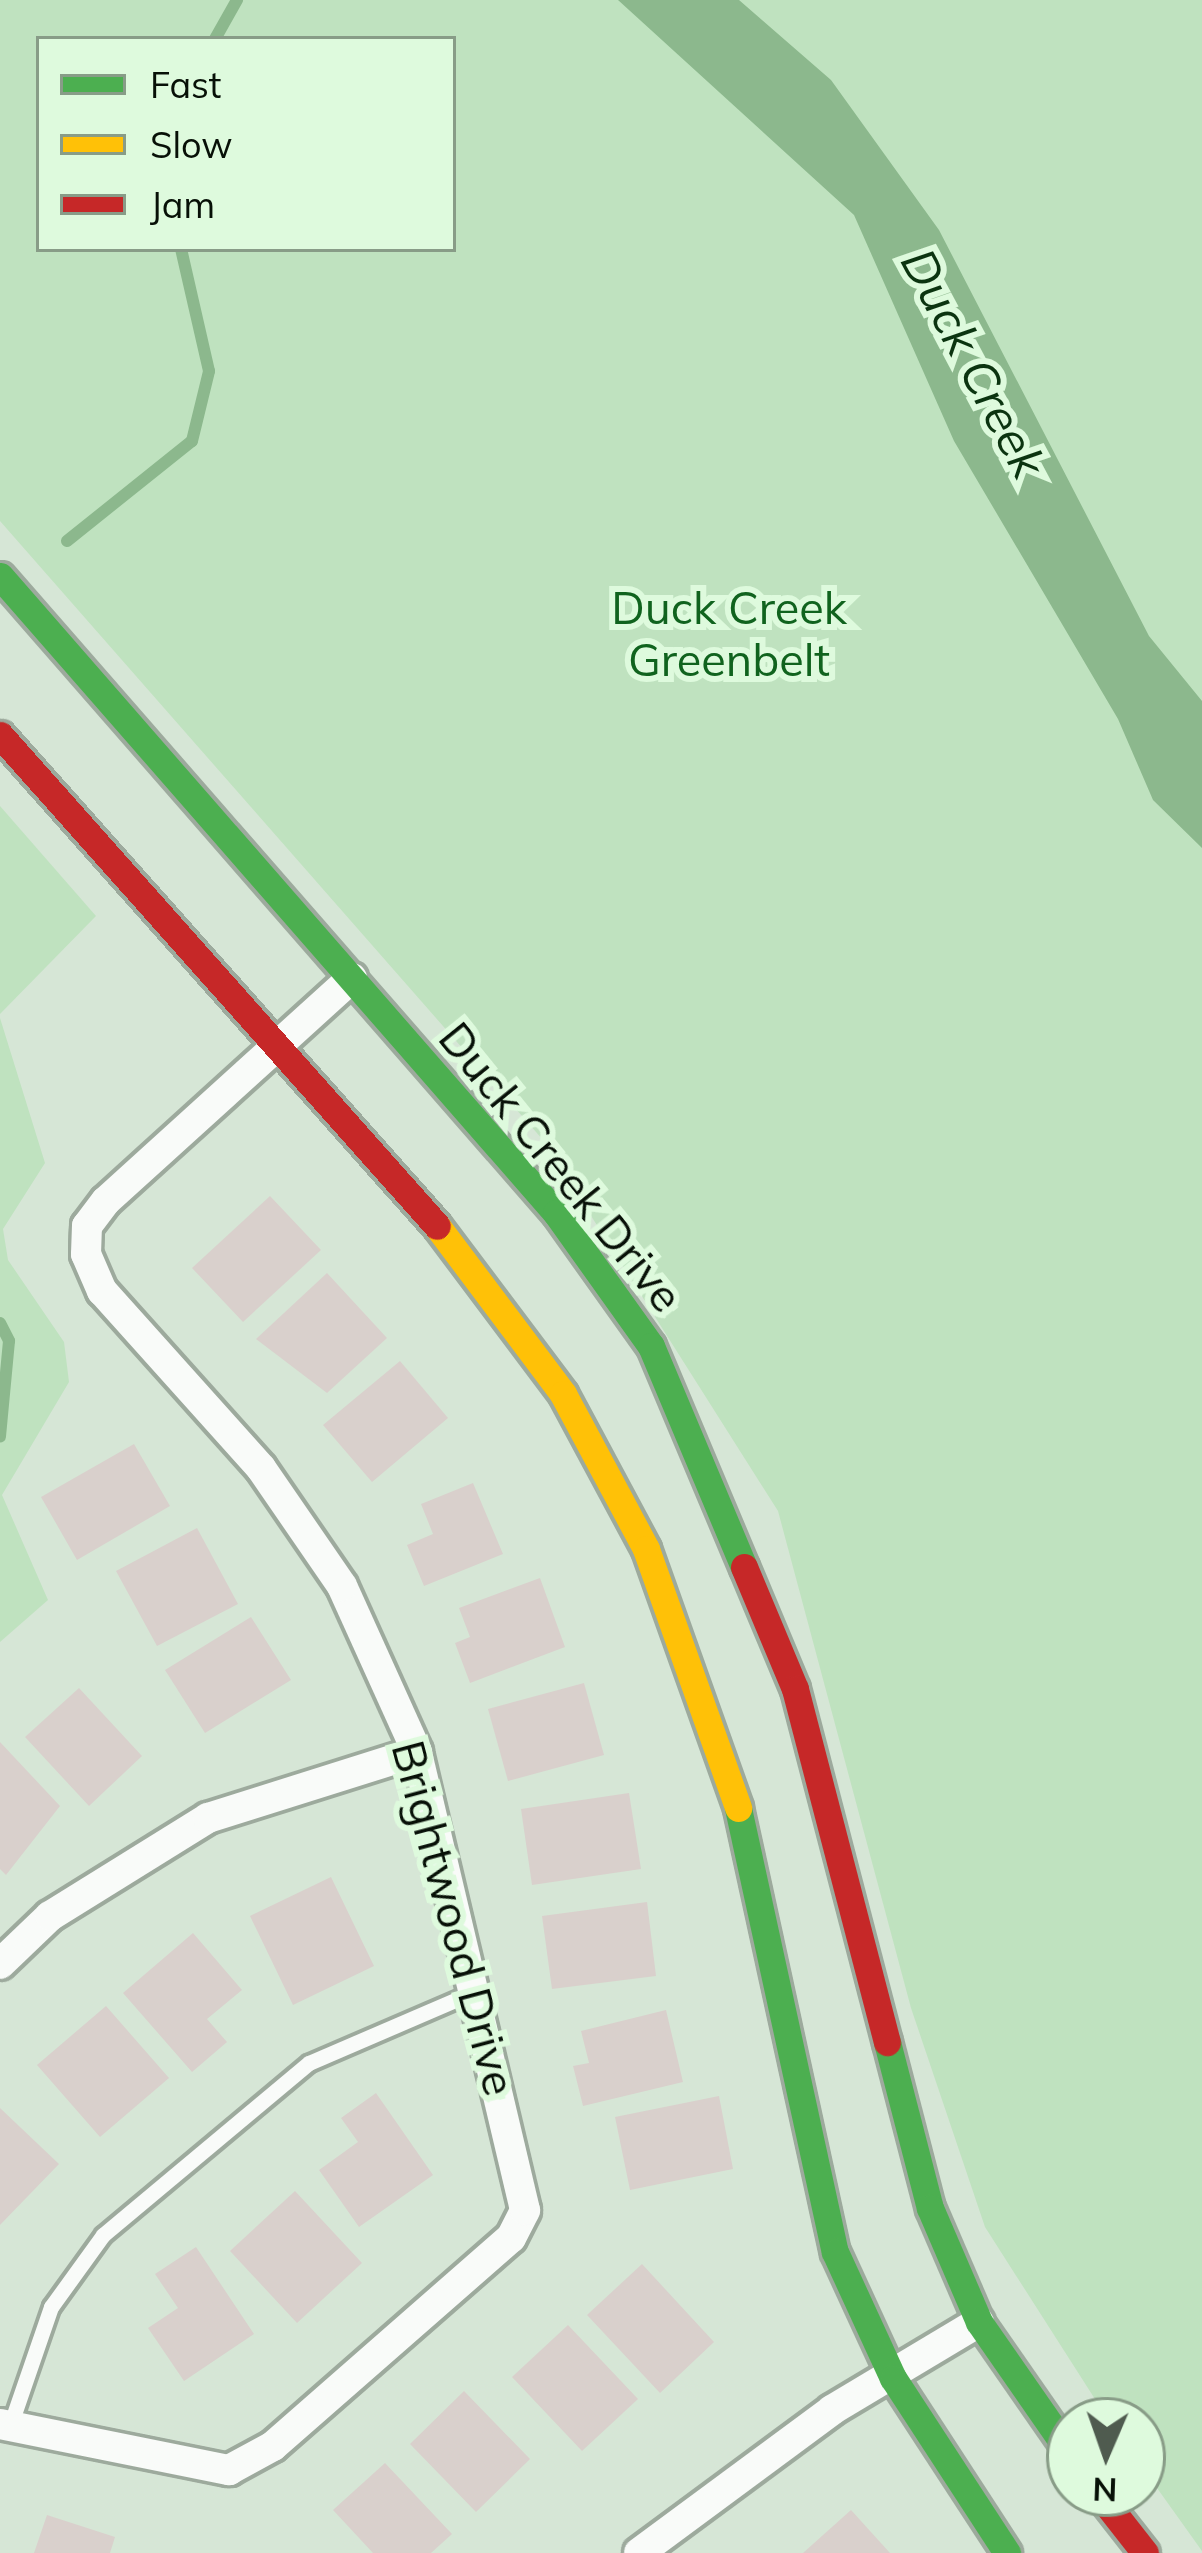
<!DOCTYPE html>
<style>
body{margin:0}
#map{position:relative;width:1202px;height:2553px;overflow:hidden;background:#d6e6d6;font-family:Mulish,sans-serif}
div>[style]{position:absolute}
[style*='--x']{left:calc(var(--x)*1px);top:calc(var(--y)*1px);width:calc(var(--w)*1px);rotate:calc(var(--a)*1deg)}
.green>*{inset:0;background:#bfe2bf}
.water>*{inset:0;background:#8cb88d}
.stream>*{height:12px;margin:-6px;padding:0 6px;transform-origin:6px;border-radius:6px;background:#8cb88d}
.building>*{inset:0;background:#d9d0cc}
.roads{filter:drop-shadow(3px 0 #9daa9d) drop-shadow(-3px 0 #9daa9d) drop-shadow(0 3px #9daa9d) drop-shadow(0 -3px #9daa9d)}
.lane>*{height:15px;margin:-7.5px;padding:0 7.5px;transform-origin:7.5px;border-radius:7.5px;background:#f9fbf9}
.street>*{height:30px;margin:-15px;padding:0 15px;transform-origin:15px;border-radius:15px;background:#f9fbf9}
.fast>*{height:27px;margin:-13.5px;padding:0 13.5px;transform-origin:13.5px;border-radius:13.5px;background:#4caf50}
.slow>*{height:27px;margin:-13.5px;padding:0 13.5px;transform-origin:13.5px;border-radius:13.5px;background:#ffc107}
.jam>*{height:27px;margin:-13.5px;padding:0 13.5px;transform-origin:13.5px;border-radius:13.5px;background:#c62828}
span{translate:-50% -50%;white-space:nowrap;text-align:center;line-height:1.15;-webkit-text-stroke:12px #defadd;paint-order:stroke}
.park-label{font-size:45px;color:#10631e}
.street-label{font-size:45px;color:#071007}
.water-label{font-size:48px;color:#0b3410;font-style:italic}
.legend{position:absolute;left:36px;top:36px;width:420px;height:216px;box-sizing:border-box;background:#defadd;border:3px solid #889c87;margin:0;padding:15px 21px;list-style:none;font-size:36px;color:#071007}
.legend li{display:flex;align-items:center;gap:24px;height:60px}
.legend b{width:60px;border:3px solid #889c87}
.north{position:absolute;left:1046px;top:2397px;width:120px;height:120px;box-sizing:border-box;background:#defadd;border:3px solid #889c87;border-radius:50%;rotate:182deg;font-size:33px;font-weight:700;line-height:48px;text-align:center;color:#071007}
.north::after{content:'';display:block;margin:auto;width:42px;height:54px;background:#4f5b4f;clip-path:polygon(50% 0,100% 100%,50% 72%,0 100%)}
</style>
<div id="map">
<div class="green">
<i style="clip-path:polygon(evenodd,0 0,1202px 0,1202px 2551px,1142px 2467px,1142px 2421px,1109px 2421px,985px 2227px,911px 2008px,778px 1511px,543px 1140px,0 521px,0 0,39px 39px,453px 39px,453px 249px,39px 249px,39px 39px)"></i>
<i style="clip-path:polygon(0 806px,96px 916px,0 1014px)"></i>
<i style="clip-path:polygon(0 1018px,45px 1163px,3px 1229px,8px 1260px,64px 1342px,69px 1382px,2px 1495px,48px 1600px,0 1642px)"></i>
</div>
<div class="water">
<i style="clip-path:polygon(618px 0,739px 0,831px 80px,939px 230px,1149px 636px,1202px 701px,1202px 848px,1153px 800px,1118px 719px,954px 441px,854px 215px)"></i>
</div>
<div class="stream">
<i style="--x:215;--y:39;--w:45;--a:-60.6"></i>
<i style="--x:67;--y:541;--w:160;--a:-38.7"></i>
<i style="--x:192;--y:441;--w:72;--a:-76.3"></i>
<i style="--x:209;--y:371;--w:125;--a:-102.9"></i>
<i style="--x:0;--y:1323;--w:20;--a:63"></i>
<i style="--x:9;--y:1341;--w:96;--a:95.4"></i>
</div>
<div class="building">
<i style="clip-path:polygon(270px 1196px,321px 1250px,243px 1322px,192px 1268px)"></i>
<i style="clip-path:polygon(327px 1273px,387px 1338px,327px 1393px,256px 1339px)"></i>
<i style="clip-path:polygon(400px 1361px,448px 1418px,372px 1482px,323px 1425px)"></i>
<i style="clip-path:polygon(134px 1444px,170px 1506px,77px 1560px,41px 1497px)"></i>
<i style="clip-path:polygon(473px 1483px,503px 1554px,424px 1586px,407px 1545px,433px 1534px,421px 1504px)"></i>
<i style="clip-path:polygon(197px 1528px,238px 1604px,157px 1646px,116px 1571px)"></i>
<i style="clip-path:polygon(540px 1578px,565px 1647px,470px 1683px,455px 1643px,470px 1637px,459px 1608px)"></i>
<i style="clip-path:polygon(251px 1617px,291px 1680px,205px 1733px,165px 1670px)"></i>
<i style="clip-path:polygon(584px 1683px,604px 1755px,508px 1781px,488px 1709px)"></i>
<i style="clip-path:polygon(79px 1688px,142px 1756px,89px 1806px,25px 1737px)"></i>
<i style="clip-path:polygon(0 1742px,60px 1806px,6px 1875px,0 1869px)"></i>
<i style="clip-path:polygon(629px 1793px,641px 1869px,532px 1885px,521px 1809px)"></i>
<i style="clip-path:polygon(331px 1877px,374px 1966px,293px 2005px,250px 1916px)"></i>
<i style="clip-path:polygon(647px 1902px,656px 1976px,552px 1989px,542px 1916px)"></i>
<i style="clip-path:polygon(193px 1933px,242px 1990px,207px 2019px,227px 2042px,192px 2072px,123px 1993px)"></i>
<i style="clip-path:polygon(106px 2006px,169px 2078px,100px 2137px,37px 2065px)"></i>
<i style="clip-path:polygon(666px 2010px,683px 2082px,583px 2106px,573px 2066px,589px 2063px,581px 2031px)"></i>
<i style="clip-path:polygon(376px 2093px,433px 2175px,359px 2227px,319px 2170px,358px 2142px,341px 2118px)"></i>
<i style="clip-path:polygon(719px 2096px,733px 2169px,630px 2190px,615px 2117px)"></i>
<i style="clip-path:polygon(0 2108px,59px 2164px,0 2225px)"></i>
<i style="clip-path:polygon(295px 2191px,362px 2263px,297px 2323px,230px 2251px)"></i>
<i style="clip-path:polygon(196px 2247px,254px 2334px,184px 2381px,148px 2328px,178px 2308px,155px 2274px)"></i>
<i style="clip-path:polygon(642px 2264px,714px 2342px,660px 2393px,587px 2315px)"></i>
<i style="clip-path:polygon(568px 2325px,638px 2399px,582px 2451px,512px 2377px)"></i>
<i style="clip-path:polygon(464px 2391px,530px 2459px,476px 2512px,410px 2444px)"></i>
<i style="clip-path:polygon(385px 2463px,452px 2534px,431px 2553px,373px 2553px,333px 2510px)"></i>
<i style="clip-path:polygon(851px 2510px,890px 2553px,803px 2553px)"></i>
<i style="clip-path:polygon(47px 2515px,115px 2537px,110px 2553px,34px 2553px)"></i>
</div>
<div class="roads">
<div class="lane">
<i style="--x:11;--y:2423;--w:123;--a:-71"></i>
<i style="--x:51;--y:2307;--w:89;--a:-54.2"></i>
<i style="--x:103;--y:2235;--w:268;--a:-39.9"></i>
<i style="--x:309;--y:2063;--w:174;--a:-23.3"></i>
</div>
<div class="street">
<i style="--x:0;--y:1964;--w:69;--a:-43.8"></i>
<i style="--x:50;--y:1916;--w:186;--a:-31.8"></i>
<i style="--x:208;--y:1818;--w:219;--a:-17.5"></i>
<i style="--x:0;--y:2424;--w:234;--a:11.4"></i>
<i style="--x:229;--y:2470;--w:50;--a:-28.6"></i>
<i style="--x:273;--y:2446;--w:316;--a:-41.2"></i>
<i style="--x:511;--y:2238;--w:31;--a:-63"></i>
<i style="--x:525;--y:2210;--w:471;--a:-103.3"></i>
<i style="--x:417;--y:1752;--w:182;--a:-114.3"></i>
<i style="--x:342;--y:1586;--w:143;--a:-124.5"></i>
<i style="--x:261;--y:1468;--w:238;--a:-131.9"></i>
<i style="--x:102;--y:1291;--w:40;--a:-113.4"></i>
<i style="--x:86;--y:1254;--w:28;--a:-88"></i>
<i style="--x:87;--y:1226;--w:31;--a:-53"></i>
<i style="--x:106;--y:1201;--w:332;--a:-42.2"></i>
<i style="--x:639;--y:2553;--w:240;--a:-36.5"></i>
<i style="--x:832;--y:2410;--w:171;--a:-30.9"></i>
</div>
<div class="fast">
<i style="--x:0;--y:576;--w:846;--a:48.88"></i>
<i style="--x:556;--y:1213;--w:163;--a:54.5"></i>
<i style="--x:651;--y:1346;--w:240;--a:67.2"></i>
<i style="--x:738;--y:1808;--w:454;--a:77.7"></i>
<i style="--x:835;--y:2252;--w:139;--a:65.3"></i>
<i style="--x:893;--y:2378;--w:209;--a:56.9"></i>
<i style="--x:887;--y:2042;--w:171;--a:75.5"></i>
<i style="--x:930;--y:2208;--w:124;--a:66.7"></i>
<i style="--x:979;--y:2322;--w:160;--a:55.2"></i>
</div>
<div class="slow">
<i style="--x:437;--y:1226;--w:210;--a:53.1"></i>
<i style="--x:563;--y:1394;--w:176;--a:61.8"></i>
<i style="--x:646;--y:1549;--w:275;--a:70.4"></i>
</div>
<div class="jam">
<i style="--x:0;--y:735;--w:657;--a:48.33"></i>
<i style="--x:744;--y:1567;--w:132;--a:67.3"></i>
<i style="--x:795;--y:1689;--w:365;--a:75.4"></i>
<i style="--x:1098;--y:2493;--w:76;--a:51.9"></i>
</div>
</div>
<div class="park-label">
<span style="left:729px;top:634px">Duck Creek<br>Greenbelt</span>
</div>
<div class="street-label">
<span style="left:561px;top:1167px;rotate:51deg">Duck Creek Drive</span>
<span style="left:454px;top:1918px;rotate:75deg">Brightwood Drive</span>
</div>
<div class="water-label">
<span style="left:974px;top:363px;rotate:62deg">Duck Creek</span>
</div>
<ul class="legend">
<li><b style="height:15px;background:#4caf50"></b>Fast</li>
<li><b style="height:15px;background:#ffc107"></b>Slow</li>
<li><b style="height:15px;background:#c62828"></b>Jam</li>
</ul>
<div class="north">N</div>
</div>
